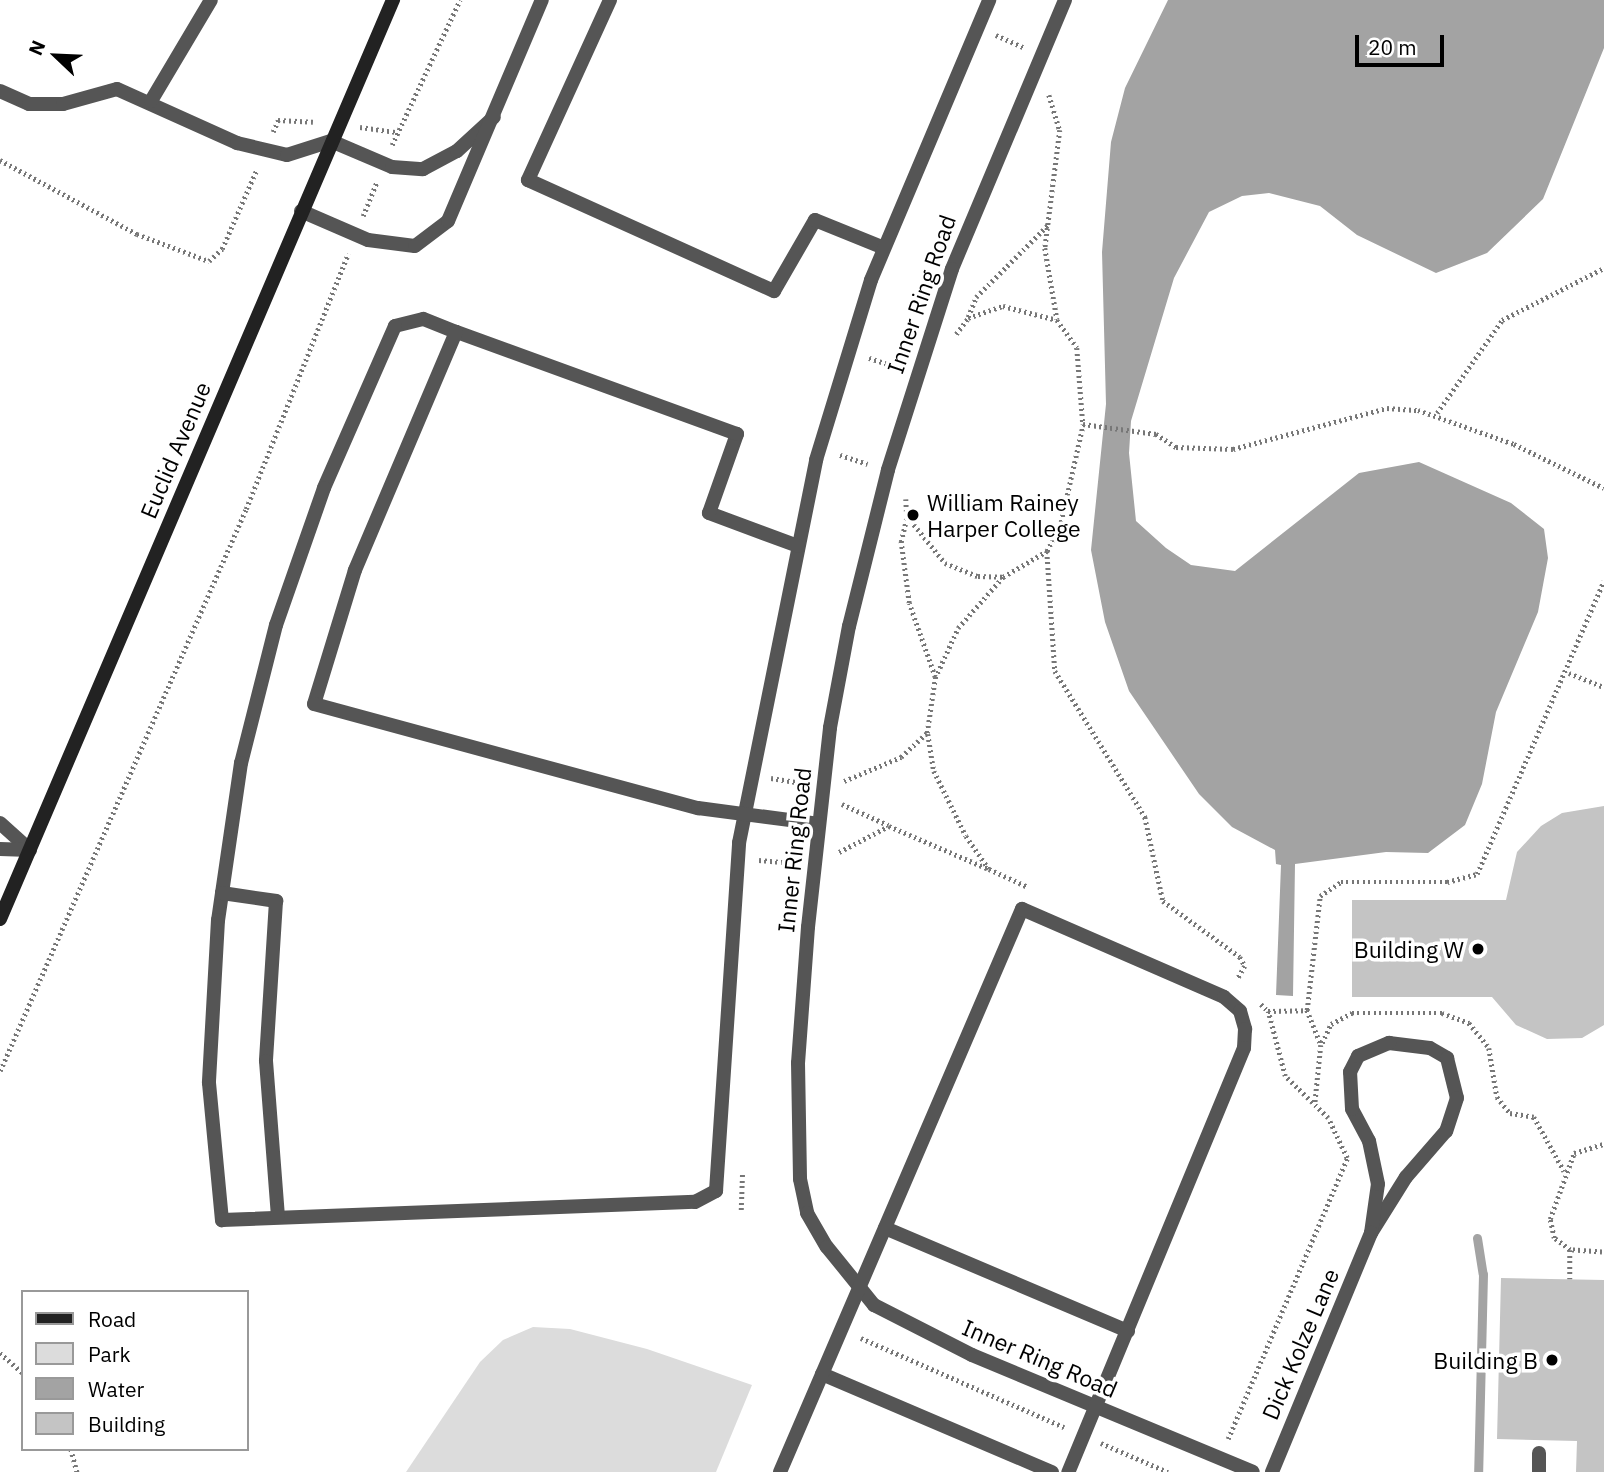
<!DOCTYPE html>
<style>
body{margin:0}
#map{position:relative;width:1604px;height:1472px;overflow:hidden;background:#fff;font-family:"IBM Plex Sans",sans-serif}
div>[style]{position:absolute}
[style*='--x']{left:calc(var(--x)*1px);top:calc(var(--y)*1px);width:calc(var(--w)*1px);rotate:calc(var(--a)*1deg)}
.green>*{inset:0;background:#dcdcdc}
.water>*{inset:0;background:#a3a3a3}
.stream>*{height:9px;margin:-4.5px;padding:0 4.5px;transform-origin:4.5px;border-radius:4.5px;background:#a3a3a3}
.building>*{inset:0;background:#c4c4c4}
.path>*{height:4.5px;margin-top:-2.25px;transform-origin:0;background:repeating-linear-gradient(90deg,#777 0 2px,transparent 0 5.5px)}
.service>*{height:14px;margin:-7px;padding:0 7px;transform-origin:7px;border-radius:7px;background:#555}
.secondary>*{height:14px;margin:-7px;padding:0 7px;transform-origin:7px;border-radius:7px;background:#222}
.dots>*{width:19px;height:19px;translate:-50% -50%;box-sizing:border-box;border:4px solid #fff;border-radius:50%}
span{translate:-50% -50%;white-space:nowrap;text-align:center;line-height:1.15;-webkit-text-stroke:7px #fff;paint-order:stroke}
.street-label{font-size:23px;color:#000}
.poi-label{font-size:23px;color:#000}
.left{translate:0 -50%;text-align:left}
.right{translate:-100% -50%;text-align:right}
.legend{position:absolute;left:21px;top:1290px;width:228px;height:161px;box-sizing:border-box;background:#fff;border:2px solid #999;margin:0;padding:9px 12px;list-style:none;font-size:21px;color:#000}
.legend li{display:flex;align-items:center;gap:14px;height:35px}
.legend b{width:35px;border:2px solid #999}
.north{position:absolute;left:21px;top:21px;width:70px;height:70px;-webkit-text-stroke:5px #fff;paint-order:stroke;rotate:293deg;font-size:19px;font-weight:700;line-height:28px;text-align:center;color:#000}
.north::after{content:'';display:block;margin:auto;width:24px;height:32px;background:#000;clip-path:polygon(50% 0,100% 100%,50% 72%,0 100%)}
.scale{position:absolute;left:1355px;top:35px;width:89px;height:32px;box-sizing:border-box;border:4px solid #000;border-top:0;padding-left:9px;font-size:21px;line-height:24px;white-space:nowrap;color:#000;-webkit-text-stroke:5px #fff;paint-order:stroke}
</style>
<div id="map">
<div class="green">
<i style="clip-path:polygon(533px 1327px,570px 1329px,647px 1349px,752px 1385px,716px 1472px,406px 1472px,480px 1362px,503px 1340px)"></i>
</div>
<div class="water">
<i style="clip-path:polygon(1168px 0,1604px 0,1604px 48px,1543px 199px,1487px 253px,1436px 273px,1357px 235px,1320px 206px,1269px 193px,1242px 196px,1209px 212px,1174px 278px,1131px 421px,1129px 453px,1136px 521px,1166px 548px,1191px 565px,1235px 571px,1359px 473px,1419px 462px,1511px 503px,1544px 529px,1548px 558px,1538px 612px,1496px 712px,1482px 784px,1465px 825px,1428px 853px,1386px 852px,1295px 864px,1293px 996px,1276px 995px,1281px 865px,1276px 864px,1275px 850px,1232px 827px,1199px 794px,1129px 691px,1105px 622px,1091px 550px,1106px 404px,1102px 252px,1111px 142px,1125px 88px)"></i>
</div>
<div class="stream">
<i style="--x:1477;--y:1238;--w:36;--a:81"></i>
<i style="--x:1483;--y:1274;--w:198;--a:91.4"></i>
</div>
<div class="building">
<i style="clip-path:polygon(1604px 806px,1604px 1025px,1582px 1038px,1547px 1039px,1516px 1025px,1492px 997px,1352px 997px,1352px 900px,1506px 900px,1517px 852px,1541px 826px,1562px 813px)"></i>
<i style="clip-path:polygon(1501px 1278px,1604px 1280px,1604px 1472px,1576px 1472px,1577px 1441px,1497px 1439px)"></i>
</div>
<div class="path">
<i style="--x:996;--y:35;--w:30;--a:24"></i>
<i style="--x:1049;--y:95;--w:37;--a:73"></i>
<i style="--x:1060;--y:130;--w:119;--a:97.2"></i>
<i style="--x:1045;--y:248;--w:72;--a:80.4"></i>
<i style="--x:360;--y:127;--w:37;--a:8"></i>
<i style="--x:273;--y:132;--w:13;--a:-67"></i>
<i style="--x:278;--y:120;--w:35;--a:3"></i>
<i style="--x:392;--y:145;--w:160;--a:-64.9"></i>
<i style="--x:0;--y:160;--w:156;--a:28.4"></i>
<i style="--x:137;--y:234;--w:77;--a:20.6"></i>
<i style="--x:209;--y:261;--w:18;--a:-43"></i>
<i style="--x:222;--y:249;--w:87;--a:-66.4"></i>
<i style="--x:363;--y:216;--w:37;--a:-68"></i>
<i style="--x:968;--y:317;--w:22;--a:-68"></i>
<i style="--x:976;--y:297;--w:102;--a:-45"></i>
<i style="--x:956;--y:334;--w:20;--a:-53"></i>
<i style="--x:968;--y:318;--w:37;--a:-19"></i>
<i style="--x:1003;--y:306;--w:56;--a:14.5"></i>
<i style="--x:1057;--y:320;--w:34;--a:54"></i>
<i style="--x:1077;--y:348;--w:76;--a:85.5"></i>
<i style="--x:1083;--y:424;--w:74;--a:7.8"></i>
<i style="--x:1156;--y:434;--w:24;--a:33"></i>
<i style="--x:1176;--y:447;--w:57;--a:2"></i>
<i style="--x:1233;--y:449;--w:159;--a:-14.9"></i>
<i style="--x:1387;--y:408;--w:31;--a:4"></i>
<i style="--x:1418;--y:410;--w:102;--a:19.5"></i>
<i style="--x:1514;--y:444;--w:100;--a:26.1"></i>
<i style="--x:869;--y:358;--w:33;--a:18"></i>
<i style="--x:1437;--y:413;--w:113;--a:-55"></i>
<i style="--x:1502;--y:320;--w:114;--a:-27"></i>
<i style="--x:840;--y:455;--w:29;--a:18"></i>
<i style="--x:906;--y:499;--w:17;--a:87"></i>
<i style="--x:1047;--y:551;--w:120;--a:86.2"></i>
<i style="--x:1055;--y:671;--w:172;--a:58.3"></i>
<i style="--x:1145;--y:817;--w:86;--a:77.9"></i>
<i style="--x:1163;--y:901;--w:95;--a:36"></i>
<i style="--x:1240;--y:957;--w:10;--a:61"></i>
<i style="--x:1245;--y:966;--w:16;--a:120"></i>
<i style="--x:1569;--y:673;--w:38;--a:22"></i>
<i style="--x:935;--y:677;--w:78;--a:-109.4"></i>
<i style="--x:909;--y:603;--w:62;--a:-97.5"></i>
<i style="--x:901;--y:542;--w:27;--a:-77"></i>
<i style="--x:907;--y:516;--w:60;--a:51"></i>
<i style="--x:945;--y:563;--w:35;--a:22"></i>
<i style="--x:978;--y:576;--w:25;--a:2"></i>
<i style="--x:928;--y:734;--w:37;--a:81"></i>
<i style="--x:934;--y:771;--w:72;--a:63.8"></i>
<i style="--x:966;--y:836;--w:40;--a:55.1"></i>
<i style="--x:989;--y:869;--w:41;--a:24.7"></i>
<i style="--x:771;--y:778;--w:33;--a:9"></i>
<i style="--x:844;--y:781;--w:62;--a:-22.8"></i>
<i style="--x:901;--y:757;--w:35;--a:-43"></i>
<i style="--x:927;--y:733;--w:56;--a:-81.7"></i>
<i style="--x:935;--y:678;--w:55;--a:-65.3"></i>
<i style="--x:958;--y:628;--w:68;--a:-48.6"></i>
<i style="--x:1003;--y:577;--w:51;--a:-30.6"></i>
<i style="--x:1047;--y:551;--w:32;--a:-64"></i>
<i style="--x:1061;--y:522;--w:100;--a:-77.3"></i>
<i style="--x:842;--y:804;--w:51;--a:24.5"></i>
<i style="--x:839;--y:852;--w:56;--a:-27.5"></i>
<i style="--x:889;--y:826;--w:109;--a:23.3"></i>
<i style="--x:759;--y:860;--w:34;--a:5"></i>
<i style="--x:1261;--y:1004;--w:10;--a:45"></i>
<i style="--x:1268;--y:1011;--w:39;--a:-1"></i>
<i style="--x:1307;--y:1010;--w:38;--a:68"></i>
<i style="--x:1321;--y:1045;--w:59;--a:95.8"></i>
<i style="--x:1307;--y:1010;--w:115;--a:-83.5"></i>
<i style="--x:1320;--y:896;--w:25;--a:-34"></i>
<i style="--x:1341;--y:882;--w:106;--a:0"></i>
<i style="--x:1447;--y:882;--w:31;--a:-15"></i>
<i style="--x:1477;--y:874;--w:319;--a:-66.6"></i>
<i style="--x:1322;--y:1043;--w:21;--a:-65"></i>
<i style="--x:1331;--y:1024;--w:24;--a:-28"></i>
<i style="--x:1352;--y:1013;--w:90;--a:0"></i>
<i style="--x:1442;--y:1013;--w:29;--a:20"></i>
<i style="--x:1469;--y:1023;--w:32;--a:51"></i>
<i style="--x:1489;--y:1048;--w:50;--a:80.7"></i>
<i style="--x:1497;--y:1097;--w:21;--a:51"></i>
<i style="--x:1510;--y:1113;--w:24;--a:9"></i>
<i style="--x:1534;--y:1117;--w:62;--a:60.9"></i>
<i style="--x:0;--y:1071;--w:613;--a:-66.36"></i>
<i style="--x:246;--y:509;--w:275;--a:-68.2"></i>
<i style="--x:741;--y:1210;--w:37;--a:-88"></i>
<i style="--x:1570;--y:1250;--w:29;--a:90"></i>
<i style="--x:1602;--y:1252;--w:32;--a:-176"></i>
<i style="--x:1570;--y:1250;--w:20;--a:-143"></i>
<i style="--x:1554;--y:1238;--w:19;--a:-102"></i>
<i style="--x:1550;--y:1219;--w:70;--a:-70"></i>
<i style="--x:1574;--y:1153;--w:31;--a:-17"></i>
<i style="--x:861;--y:1338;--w:222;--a:23.7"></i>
<i style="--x:0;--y:1353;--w:30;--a:41"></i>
<i style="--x:1228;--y:1439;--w:305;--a:-67"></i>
<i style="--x:1347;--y:1158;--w:44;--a:-115.4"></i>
<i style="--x:1328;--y:1118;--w:60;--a:-135.7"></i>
<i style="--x:1285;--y:1076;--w:67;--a:-104.7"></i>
<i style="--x:1101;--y:1443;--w:73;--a:23.4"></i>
<i style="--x:71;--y:1449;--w:24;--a:75"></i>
</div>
<div class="service">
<i style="--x:610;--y:0;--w:198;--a:114.5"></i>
<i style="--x:528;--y:180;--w:270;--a:24.3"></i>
<i style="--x:774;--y:291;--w:82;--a:-60"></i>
<i style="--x:815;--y:220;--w:74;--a:22.1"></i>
<i style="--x:1065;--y:0;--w:292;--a:112.8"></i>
<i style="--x:952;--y:269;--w:211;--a:107.7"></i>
<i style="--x:888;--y:470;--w:161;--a:104"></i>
<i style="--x:849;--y:626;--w:104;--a:100.6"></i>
<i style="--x:830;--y:728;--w:200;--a:96.3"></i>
<i style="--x:808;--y:927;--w:136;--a:94.2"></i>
<i style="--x:798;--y:1063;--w:116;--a:89"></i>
<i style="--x:800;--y:1179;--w:35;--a:78"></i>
<i style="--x:807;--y:1213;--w:39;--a:60"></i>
<i style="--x:827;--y:1247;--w:75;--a:51"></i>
<i style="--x:874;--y:1305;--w:110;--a:27"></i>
<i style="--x:972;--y:1355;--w:304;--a:22.6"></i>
<i style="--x:0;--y:91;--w:32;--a:24"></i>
<i style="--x:29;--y:104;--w:34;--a:0"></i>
<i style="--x:63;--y:104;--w:56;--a:-15.5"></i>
<i style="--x:117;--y:89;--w:132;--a:24.2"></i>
<i style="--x:237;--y:143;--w:51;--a:13.5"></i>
<i style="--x:287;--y:155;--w:46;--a:-17.7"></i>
<i style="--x:331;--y:141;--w:66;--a:23.1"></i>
<i style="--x:392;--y:167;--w:31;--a:4"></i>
<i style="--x:423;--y:169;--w:38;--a:-28"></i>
<i style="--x:457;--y:151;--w:50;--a:-42.6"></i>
<i style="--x:151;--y:101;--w:117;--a:-59.3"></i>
<i style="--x:301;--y:211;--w:73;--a:23.4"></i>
<i style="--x:368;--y:240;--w:47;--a:7.3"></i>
<i style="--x:415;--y:246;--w:41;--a:-37.1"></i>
<i style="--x:448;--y:221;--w:240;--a:-67"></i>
<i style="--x:456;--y:332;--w:35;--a:-158"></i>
<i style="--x:423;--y:319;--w:29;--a:166"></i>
<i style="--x:395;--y:326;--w:177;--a:113.7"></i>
<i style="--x:324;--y:488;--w:145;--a:109.3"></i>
<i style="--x:276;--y:625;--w:142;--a:104.2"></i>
<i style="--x:241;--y:763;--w:159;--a:98.3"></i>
<i style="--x:218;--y:920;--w:163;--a:93.2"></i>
<i style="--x:209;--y:1083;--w:138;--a:84.6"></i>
<i style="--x:222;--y:1220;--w:473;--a:-2.2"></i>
<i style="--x:695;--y:1202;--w:24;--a:-28"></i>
<i style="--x:716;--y:1191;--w:349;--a:-86.2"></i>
<i style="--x:739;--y:843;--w:391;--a:-78.6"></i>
<i style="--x:816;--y:460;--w:188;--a:-73"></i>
<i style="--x:871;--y:280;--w:304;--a:-67.1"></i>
<i style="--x:798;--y:546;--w:95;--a:-159.7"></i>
<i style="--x:709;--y:513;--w:84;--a:-70.5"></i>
<i style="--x:737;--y:434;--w:299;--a:-160"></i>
<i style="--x:456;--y:332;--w:259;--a:113"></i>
<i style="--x:355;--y:570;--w:140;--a:107"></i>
<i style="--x:314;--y:704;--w:398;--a:15.2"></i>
<i style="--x:698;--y:808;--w:122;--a:7.5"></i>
<i style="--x:0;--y:823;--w:40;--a:42"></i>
<i style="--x:0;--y:849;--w:30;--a:2"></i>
<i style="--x:222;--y:893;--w:55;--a:8.4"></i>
<i style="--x:276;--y:901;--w:160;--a:93.6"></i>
<i style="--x:266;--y:1061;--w:156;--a:85.6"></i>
<i style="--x:1389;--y:1043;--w:41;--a:7"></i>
<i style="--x:1430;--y:1048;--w:20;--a:30"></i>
<i style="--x:1447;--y:1058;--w:41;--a:76"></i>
<i style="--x:1457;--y:1098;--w:35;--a:108"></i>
<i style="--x:1446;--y:1131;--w:61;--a:131"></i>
<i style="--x:1406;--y:1177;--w:66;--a:122"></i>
<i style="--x:1371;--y:1233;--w:49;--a:-81.9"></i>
<i style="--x:1378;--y:1184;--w:44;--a:-101.8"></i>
<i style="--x:1369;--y:1141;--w:36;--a:-118"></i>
<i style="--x:1352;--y:1109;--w:37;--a:-93"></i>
<i style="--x:1350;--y:1072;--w:18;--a:-63"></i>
<i style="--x:1358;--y:1056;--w:34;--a:-23"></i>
<i style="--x:885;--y:1228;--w:264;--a:23"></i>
<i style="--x:822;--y:1374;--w:250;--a:23.1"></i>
<i style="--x:780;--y:1472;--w:613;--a:-66.74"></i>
<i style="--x:1022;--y:909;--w:220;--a:23.5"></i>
<i style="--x:1224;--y:997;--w:21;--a:41"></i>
<i style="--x:1240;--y:1011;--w:19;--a:74"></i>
<i style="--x:1245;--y:1029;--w:19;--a:93"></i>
<i style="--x:1244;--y:1048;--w:459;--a:112.5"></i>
<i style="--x:1272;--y:1472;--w:259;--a:-67.5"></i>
<i style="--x:1539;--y:1472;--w:19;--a:-90"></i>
</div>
<div class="secondary">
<i style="--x:0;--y:919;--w:1000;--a:-66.85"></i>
</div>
<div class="dots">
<i style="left:913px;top:515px;background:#000"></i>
<i style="left:1478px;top:949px;background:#000"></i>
<i style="left:1552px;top:1360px;background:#000"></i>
</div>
<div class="street-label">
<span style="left:921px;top:294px;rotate:-71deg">Inner Ring Road</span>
<span style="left:175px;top:450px;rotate:-67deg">Euclid Avenue</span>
<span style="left:794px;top:850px;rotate:-84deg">Inner Ring Road</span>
<span style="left:1300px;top:1344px;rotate:-67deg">Dick Kolze Lane</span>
<span style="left:1040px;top:1358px;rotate:23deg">Inner Ring Road</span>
</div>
<div class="poi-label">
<span class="left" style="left:927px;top:515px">William Rainey<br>Harper College</span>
<span class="right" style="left:1464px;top:949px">Building W</span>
<span class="right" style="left:1538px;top:1360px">Building B</span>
</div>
<ul class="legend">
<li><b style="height:9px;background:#222"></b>Road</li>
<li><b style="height:19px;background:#dcdcdc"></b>Park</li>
<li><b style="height:19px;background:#a3a3a3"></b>Water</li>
<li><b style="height:19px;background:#c4c4c4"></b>Building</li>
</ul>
<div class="north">N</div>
<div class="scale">20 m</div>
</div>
